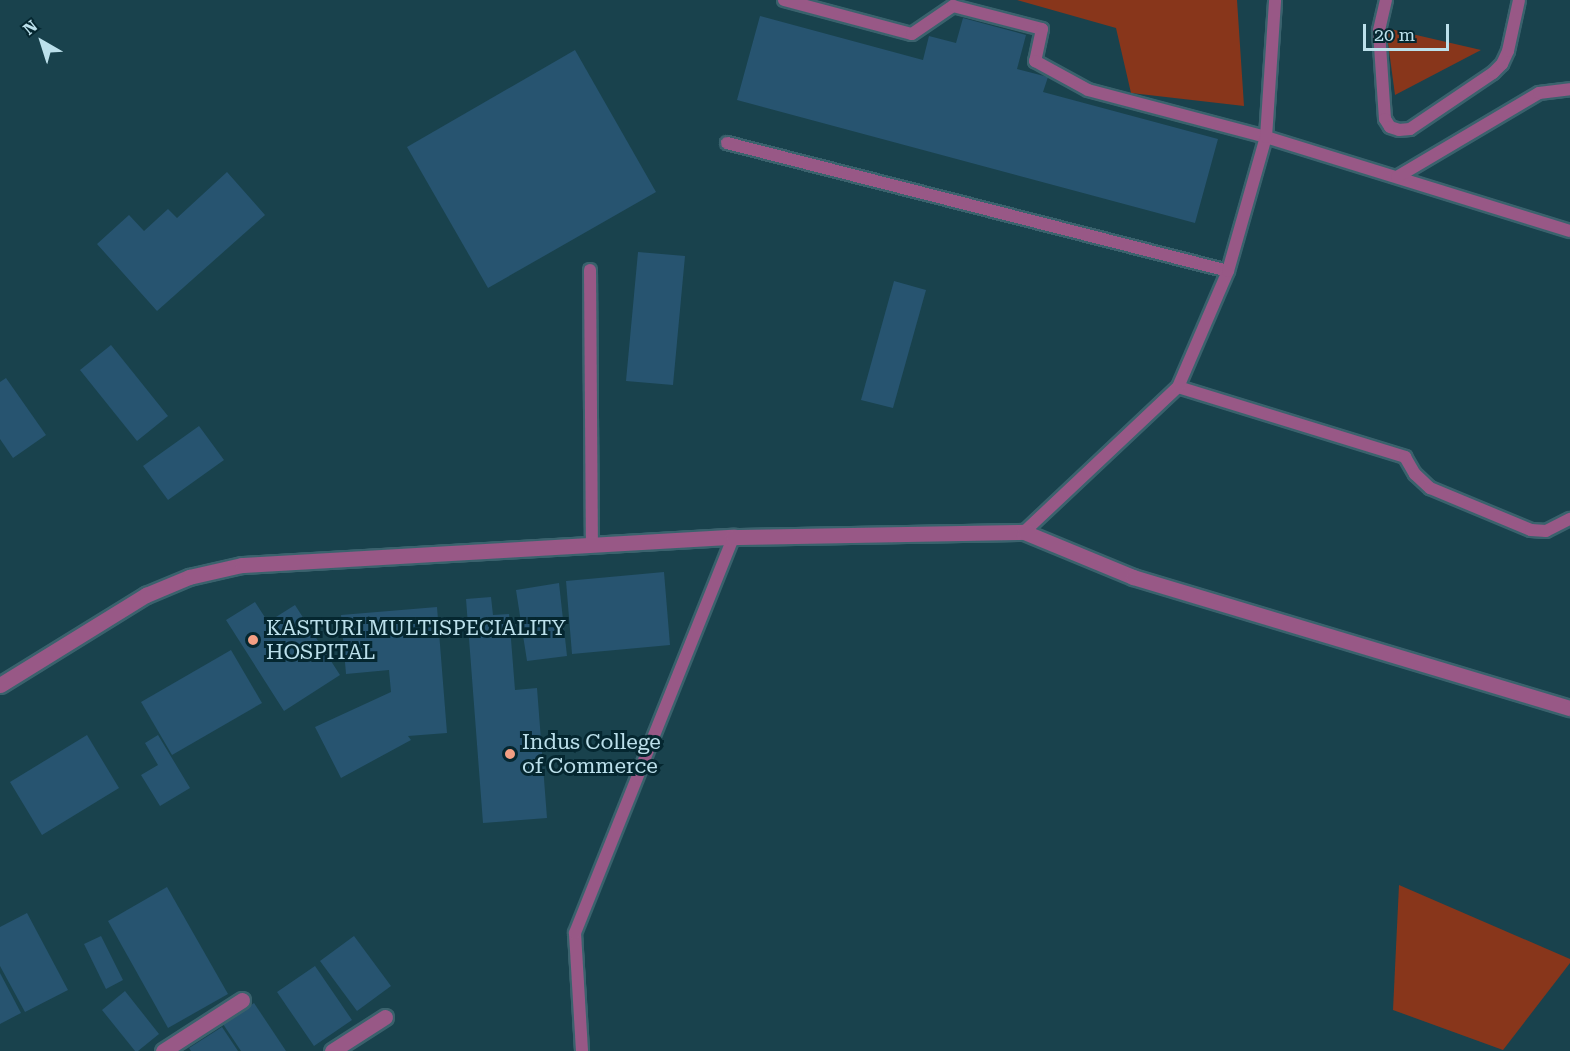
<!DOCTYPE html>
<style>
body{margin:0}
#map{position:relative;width:1570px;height:1051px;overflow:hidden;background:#19424d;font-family:"Roboto Serif",serif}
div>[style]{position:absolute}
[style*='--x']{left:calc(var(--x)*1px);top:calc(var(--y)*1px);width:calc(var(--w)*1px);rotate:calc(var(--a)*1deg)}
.green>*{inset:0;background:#88361b}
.building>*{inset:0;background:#275470}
.roads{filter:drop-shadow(2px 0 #3a626d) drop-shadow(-2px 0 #3a626d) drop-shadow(0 2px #3a626d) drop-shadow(0 -2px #3a626d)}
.service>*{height:12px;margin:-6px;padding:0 6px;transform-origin:6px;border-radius:6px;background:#985886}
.minor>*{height:15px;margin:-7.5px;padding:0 7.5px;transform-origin:7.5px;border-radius:7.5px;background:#985886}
.dots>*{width:16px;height:16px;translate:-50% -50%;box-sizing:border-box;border:3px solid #052730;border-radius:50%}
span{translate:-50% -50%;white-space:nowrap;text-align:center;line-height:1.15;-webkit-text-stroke:6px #052730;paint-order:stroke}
.poi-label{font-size:21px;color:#bce0eb}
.left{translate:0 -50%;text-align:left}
.north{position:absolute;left:12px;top:12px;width:60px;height:60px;-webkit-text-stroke:4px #052730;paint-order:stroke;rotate:321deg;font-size:16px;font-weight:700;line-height:24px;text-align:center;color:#bce0eb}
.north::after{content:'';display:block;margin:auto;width:21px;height:27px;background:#bce0eb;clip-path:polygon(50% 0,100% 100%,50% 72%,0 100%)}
.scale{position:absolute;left:1363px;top:24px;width:86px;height:27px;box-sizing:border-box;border:3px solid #bce0eb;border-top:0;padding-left:8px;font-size:18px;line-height:21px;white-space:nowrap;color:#bce0eb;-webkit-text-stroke:4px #052730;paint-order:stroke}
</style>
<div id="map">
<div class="green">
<i style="clip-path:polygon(1017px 0,1237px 0,1244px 106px,1131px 93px,1116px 28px)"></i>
<i style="clip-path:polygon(1386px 28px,1481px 50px,1395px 95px)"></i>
<i style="clip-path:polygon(1399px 885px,1570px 959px,1570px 963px,1503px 1050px,1393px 1010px)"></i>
</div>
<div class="building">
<i style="clip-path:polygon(760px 16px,923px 60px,929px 36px,956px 43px,963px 18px,1026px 35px,1017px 69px,1048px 77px,1043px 92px,1218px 139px,1195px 223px,737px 100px)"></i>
<i style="clip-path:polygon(575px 50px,656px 192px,488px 288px,407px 147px)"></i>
<i style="clip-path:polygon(227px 172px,265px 215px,157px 311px,97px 244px,129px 215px,144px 231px,168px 209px,177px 218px)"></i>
<i style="clip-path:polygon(638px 252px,685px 256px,673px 385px,626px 381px)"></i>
<i style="clip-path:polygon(894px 281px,926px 290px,893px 408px,861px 400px)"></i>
<i style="clip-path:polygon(111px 345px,168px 416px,137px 441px,80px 370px)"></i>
<i style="clip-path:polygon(6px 378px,46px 435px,13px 458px,0 439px,0 382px)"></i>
<i style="clip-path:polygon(199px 426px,224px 460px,168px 500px,143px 466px)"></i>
<i style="clip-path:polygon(664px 572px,670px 645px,572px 654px,566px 581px)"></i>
<i style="clip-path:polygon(559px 583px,567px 656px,527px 661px,516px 590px)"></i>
<i style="clip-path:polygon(491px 597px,493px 615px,509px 614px,515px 690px,537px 688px,547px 818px,483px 823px,466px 599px)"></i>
<i style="clip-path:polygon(255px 602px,268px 622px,295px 605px,340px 675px,284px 711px,226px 620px)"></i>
<i style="clip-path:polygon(437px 607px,447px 733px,408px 736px,411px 740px,341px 778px,315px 727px,391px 692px,389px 670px,346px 674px,341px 615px)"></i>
<i style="clip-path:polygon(231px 650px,262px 703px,172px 755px,141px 702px)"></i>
<i style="clip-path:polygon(87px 735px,119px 788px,42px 835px,10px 782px)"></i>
<i style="clip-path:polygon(158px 735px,190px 788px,160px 806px,141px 775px,158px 765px,145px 743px)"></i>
<i style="clip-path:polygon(167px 887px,228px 994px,168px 1028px,108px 921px)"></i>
<i style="clip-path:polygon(27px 913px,68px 990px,25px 1012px,0 966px,0 927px)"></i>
<i style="clip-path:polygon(101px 936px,123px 980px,106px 989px,84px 944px)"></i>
<i style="clip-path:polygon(354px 936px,391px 986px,357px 1011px,320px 961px)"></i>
<i style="clip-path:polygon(315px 966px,352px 1020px,314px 1046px,277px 992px)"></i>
<i style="clip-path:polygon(0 973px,21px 1013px,0 1024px)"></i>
<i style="clip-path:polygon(125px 991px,159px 1034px,138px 1051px,135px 1051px,102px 1010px)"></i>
<i style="clip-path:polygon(254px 1003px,286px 1051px,241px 1051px,223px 1024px)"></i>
<i style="clip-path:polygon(222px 1027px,238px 1051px,191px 1051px,189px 1048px)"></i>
</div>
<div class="roads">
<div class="service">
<i style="--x:784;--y:0;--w:132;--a:14.9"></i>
<i style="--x:912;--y:34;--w:50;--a:-34.3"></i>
<i style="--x:953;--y:6;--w:92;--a:14.5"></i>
<i style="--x:1042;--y:29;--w:33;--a:102"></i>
<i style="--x:1035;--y:61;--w:60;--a:28.7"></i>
<i style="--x:1088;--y:90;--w:184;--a:14.8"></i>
<i style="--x:1266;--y:137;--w:318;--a:17.2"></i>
<i style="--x:1386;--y:0;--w:32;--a:103"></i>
<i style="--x:1379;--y:31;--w:88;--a:86.1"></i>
<i style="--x:1385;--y:119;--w:9;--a:58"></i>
<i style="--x:1390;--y:127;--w:9;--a:18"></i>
<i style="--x:1399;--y:130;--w:11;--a:-5"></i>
<i style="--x:1410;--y:129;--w:100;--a:-34"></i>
<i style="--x:1493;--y:73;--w:13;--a:-45"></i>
<i style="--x:1502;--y:64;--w:14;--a:-65"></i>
<i style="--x:1508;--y:51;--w:52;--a:-77.8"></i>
<i style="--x:727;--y:143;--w:517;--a:14.33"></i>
<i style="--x:1397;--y:177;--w:165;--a:-30.6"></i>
<i style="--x:1539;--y:93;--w:31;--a:-7"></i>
<i style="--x:590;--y:270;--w:275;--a:89.6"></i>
<i style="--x:1178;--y:387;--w:238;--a:17.1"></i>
<i style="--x:1405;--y:457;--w:20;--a:60"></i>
<i style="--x:1415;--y:474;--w:21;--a:43"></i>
<i style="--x:1430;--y:488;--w:109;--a:22.6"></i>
<i style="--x:1531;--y:530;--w:15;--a:4"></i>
<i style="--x:1546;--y:531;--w:27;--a:-27"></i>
<i style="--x:1024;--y:532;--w:212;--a:-43.3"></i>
<i style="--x:1178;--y:387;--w:126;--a:-66.7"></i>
<i style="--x:1228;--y:271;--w:139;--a:-74.2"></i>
<i style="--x:1266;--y:137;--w:137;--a:-86.2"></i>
<i style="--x:582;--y:1051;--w:118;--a:-93.4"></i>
<i style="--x:575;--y:933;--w:426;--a:-68.2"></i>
</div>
<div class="minor">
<i style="--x:0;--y:685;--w:172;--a:-31.7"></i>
<i style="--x:146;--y:595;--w:47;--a:-22.7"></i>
<i style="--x:189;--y:577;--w:54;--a:-12.8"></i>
<i style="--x:242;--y:565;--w:492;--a:-3.3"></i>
<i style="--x:733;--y:537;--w:291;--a:-1"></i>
<i style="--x:1024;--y:532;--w:118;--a:22.4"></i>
<i style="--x:1133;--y:577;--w:456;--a:16.7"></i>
<i style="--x:163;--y:1051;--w:94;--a:-32.8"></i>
<i style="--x:332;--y:1051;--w:63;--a:-32.7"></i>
</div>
</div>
<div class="dots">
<i style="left:253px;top:640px;background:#f39f84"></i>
<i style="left:510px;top:754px;background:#f39f84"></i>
</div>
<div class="poi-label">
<span class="left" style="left:266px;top:640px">KASTURI MULTISPECIALITY<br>HOSPITAL</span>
<span class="left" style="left:522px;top:754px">Indus College<br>of Commerce</span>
</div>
<div class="north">N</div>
<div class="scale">20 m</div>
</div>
